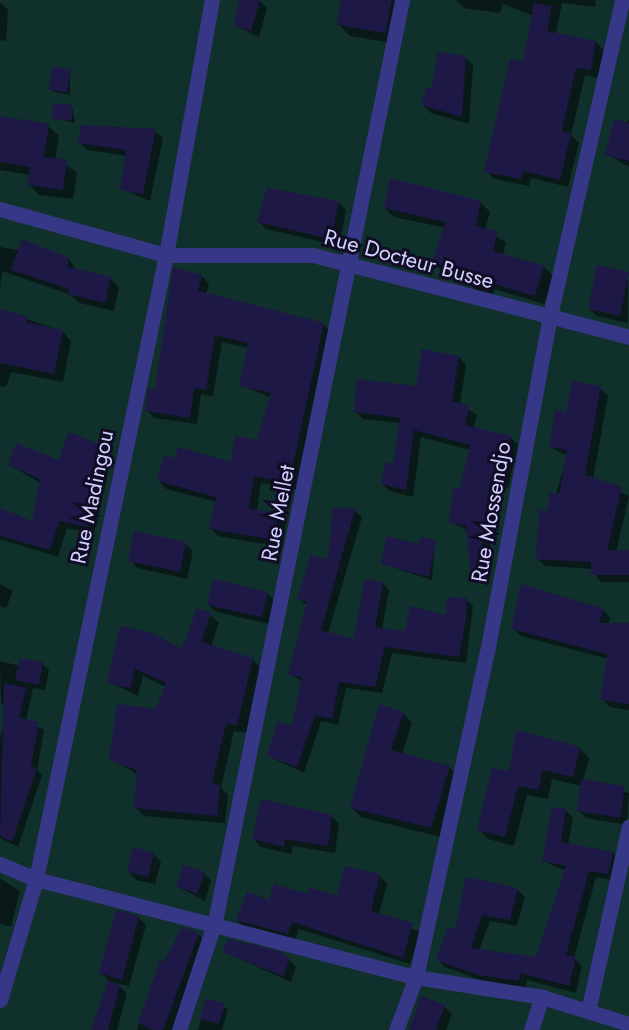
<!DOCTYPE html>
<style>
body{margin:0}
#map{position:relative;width:629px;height:1030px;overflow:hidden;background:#100d25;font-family:Jost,sans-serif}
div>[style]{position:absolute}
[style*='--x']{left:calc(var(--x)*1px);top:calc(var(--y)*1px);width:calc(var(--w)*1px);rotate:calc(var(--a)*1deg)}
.green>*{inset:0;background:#10302c}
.shadow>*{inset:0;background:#0007}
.building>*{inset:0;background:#1e1847}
.minor>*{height:15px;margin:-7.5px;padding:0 7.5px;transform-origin:7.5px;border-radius:7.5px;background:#363887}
span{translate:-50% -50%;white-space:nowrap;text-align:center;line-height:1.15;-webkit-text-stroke:6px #100d25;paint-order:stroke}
.street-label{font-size:22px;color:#d3d1ff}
</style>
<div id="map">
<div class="green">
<i style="clip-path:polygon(0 0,629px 0,629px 1030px,0 1030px)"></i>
</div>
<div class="shadow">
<i style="clip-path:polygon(242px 0,260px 1px,267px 8px,259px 37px,234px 25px)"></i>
<i style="clip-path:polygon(346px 0,408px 0,397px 44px,350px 36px,339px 25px)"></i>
<i style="clip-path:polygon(456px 0,596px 0,595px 7px,562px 3px,556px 34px,596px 42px,604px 50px,599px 78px,585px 75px,571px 135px,579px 143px,568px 187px,531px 178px,529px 186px,494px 179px,486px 171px,524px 63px,533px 16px,503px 4px,500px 13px,464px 8px)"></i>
<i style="clip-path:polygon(0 2px,8px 10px,6px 41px,0 40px)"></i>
<i style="clip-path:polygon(466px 58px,473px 65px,469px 124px,431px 113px,423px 105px)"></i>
<i style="clip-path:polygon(70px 71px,70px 95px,54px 92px,51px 89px)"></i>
<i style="clip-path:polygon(72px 106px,75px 123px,54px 118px)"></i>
<i style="clip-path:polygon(0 117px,48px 126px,59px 136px,55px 160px,77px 172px,73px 199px,39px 195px,29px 184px,30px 175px,0 170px)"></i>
<i style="clip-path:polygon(629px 119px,629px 167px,607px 154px)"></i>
<i style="clip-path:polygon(155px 131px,163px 138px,150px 201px,122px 189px,127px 156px,88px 150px,80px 143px)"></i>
<i style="clip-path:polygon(339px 203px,346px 210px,339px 246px,266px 229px,259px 221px)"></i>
<i style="clip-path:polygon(481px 203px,490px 212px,485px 230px,506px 242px,503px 255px,544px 267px,553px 276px,544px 304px,494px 289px,493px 295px,476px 291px,467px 280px,442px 271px,433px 262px,446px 228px,394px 217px,385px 208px)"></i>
<i style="clip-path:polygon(0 247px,69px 259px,77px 271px,110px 278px,119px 288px,114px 311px,79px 303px,71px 295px,2px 271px,0 290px)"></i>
<i style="clip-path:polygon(628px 274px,628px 323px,597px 316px,589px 309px)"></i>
<i style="clip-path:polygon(202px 276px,209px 284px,206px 295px,323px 325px,331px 332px,297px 490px,261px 483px,257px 511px,286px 523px,281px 547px,218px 536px,210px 528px,217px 502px,166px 489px,159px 481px,176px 460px,232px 464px,258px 442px,271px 398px,241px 385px,248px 348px,222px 342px,213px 396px,201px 394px,197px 424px,154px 418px,147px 410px)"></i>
<i style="clip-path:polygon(0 310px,62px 331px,71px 341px,63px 382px,11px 372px,6px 387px,0 386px)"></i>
<i style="clip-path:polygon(459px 357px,466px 365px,460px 404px,477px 415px,473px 429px,510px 437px,518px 445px,508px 488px,497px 486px,485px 583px,473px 575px,469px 531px,451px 522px,470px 450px,421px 437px,413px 497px,390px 491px,382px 484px,394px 466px,401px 423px,363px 419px,355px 411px,417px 387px)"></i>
<i style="clip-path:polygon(600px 388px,608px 396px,593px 479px,629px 496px,616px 552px,629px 552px,629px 582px,600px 582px,592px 569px,545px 566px,537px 558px,567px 456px,551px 447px,567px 414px)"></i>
<i style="clip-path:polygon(101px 446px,108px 454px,99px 478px,104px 484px,94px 534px,67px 528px,58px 557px,0 539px,0 510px,33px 523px,41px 483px,9px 465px,59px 462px)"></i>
<i style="clip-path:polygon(335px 509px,355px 511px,362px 517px,328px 634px,355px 641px,382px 583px,389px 590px,382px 629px,406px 632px,447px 617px,466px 599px,473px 606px,466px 663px,392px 653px,382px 693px,346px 688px,338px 725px,321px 721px,304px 773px,268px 756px,293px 728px,303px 682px,290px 674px,307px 606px,299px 598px,329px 562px)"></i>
<i style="clip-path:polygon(435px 542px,432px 580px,383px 564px,420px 546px)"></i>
<i style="clip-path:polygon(186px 544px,193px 551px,187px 579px,137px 568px,130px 560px)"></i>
<i style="clip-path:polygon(0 584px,13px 591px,6px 608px,0 606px)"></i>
<i style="clip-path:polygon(267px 593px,275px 601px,269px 624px,216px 612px,208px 604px)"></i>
<i style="clip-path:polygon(603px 610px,610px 618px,608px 624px,629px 625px,629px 710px,610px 707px,602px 699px,608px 659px,521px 636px,513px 629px)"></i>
<i style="clip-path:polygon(210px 615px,219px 623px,211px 646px,252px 659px,261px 668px,246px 733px,234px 731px,221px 788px,228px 795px,225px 823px,144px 816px,136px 808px,139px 775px,111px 759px,157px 711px,166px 687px,143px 676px,138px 696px,109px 682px,121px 628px,183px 651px)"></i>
<i style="clip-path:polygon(0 661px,20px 666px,43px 664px,49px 670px,45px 690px,33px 688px,26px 721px,44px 730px,37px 770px,42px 775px,18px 847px,0 838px,0 740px,7px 709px,1px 702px)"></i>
<i style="clip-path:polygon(403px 713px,412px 723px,402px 755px,449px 767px,459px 776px,440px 837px,361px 817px,352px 808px)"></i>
<i style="clip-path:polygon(579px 748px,589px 758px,583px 781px,629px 793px,627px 825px,586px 818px,578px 810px,582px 786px,552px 779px,548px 799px,527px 795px,514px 846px,488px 839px,479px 829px,510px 773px)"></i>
<i style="clip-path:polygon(565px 810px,573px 818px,568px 845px,613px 853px,620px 861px,615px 881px,596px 877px,574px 958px,582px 966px,576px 993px,527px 980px,526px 988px,486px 982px,445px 967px,438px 959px,456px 932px,518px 890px,525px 897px,517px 926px,490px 921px,479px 951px,537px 959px,566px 871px,543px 861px)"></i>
<i style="clip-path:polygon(331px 816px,339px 824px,335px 853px,293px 846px,291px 854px,261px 847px,254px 839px)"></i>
<i style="clip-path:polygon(153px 854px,161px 862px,155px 884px,136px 880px,129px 872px)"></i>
<i style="clip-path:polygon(204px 873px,211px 881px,205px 901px,177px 886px)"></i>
<i style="clip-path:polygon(379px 876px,387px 883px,379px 915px,420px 932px,410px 964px,299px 929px,295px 941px,245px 928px,237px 920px,270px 901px,338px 898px)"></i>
<i style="clip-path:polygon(0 878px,20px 891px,11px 927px,0 924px)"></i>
<i style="clip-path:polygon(138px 917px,146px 925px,129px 986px,116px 983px,127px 994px,117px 1030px,95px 1030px,109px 981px,101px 973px)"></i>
<i style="clip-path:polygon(198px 934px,205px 941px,174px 1030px,137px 1030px,161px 963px)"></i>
<i style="clip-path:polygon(225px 952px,289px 960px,296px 967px,291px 982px)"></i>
<i style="clip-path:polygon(207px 1000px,228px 1009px,222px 1030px,198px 1030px)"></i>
<i style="clip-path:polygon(444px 1006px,452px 1014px,446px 1030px,409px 1030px)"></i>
</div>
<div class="building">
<i style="clip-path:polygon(240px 0,260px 0,251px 31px,233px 25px)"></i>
<i style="clip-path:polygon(341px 0,392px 0,385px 33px,337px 25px)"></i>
<i style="clip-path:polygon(534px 3px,552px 6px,547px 31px,596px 41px,591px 70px,576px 68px,562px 131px,571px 134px,560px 180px,523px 171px,521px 179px,484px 172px,510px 59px,523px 61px)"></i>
<i style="clip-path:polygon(438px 52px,466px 56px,462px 117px,421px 105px,427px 87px,432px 88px)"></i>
<i style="clip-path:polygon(52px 67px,71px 69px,67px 92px,49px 90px)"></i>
<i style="clip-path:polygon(53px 103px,72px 105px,72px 120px,52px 119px)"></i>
<i style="clip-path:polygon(0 116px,49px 124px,44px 157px,67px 160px,63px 190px,27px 185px,30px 167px,0 162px)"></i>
<i style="clip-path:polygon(614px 119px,629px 123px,629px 161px,605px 155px)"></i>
<i style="clip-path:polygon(81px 125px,156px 129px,143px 194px,120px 190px,126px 150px,78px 143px)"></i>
<i style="clip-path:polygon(390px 178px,481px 201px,476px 226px,498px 231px,493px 251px,544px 266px,535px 296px,485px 281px,484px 287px,465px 282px,467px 275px,432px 262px,446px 222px,384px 208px)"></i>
<i style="clip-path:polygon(267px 188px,339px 201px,331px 239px,257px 222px)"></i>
<i style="clip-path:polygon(22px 239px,69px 258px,67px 267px,111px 277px,105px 303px,68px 294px,69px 289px,11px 270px)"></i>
<i style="clip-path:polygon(597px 265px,629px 272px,620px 316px,588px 309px)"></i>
<i style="clip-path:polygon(173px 267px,202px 275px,198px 291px,324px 323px,289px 483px,254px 476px,249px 508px,279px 514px,274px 540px,209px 529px,216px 497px,157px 481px,164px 455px,175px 458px,178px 447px,231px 462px,235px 436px,257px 440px,271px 393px,239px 386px,248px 343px,215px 335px,206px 390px,194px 388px,190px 418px,145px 411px,148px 389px,155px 390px)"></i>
<i style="clip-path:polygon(0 309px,28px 317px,26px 322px,63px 330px,54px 374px,0 363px)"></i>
<i style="clip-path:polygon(422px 349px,459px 356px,452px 401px,470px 406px,465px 425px,511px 436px,501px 482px,490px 479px,478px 576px,471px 576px,466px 525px,449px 523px,453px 488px,460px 489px,470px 445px,414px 430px,406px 490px,381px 484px,386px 462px,393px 464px,400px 418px,354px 412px,357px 379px,416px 386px)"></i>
<i style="clip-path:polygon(572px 381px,601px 386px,585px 475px,622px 487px,607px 550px,629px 550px,629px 575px,591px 575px,591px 562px,536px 559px,539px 510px,547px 511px,550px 492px,559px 494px,567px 450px,550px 447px,555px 410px,566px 412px)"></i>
<i style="clip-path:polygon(69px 432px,102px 445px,90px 474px,98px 475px,87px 527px,59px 521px,50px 550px,0 536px,0 508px,32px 521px,40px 479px,8px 465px,16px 443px,58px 460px)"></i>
<i style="clip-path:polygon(333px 507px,355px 509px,321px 630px,354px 639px,365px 579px,383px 582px,375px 627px,405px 631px,410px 606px,446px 615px,447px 597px,467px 598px,466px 620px,459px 657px,385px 647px,375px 687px,339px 682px,332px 719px,315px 715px,297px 767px,267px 756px,278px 721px,292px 726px,302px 677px,288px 675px,307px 602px,297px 599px,311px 555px,328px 560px)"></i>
<i style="clip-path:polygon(134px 531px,186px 542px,180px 572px,128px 561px)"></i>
<i style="clip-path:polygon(387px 536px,419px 544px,421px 537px,436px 540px,429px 577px,381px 564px)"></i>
<i style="clip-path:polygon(213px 579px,268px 592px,262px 617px,207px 605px)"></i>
<i style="clip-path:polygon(521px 584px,604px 609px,599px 623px,629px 623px,629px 704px,600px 700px,607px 654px,511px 629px)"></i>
<i style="clip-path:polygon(197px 608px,211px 613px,201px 642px,253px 658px,237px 726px,226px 723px,212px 784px,220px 785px,217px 816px,134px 808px,137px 770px,109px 760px,117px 704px,156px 709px,166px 683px,135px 669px,130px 688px,107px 683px,120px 626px,150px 632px,182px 649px)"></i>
<i style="clip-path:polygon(20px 658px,43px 662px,39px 685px,15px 680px)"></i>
<i style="clip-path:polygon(4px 683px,26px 688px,19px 718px,39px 722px,31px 766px,37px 768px,12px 842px,0 836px)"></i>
<i style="clip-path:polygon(379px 704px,404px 712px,391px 750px,450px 766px,431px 828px,350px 808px)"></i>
<i style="clip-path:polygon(516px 730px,580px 747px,573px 777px,542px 770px,539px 790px,518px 786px,505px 837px,477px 830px,492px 768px,509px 771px)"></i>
<i style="clip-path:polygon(581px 779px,625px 786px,620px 818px,577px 811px)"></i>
<i style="clip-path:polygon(261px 799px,332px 815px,328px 846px,285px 839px,284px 847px,252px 839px)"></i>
<i style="clip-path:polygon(552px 807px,566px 809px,561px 842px,613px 852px,608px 874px,589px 871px,566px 955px,576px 957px,569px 986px,520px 973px,519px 981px,478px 975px,436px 960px,448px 927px,455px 930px,466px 877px,518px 888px,510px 920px,482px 915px,471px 948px,536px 957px,566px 866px,542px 861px)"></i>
<i style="clip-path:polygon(133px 847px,154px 853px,148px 877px,127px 872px)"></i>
<i style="clip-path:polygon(184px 865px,205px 872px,197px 894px,176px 886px)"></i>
<i style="clip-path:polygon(345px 866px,380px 874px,371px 911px,413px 923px,403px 958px,292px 922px,288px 934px,236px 920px,247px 892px,269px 900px,274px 884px,307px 894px,309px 887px,337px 896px)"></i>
<i style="clip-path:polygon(116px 910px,139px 916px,122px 980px,99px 973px)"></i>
<i style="clip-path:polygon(182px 927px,199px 933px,163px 1030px,154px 1030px,138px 1023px,160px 961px,164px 962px)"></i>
<i style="clip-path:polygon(228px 939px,282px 952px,290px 959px,283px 976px,223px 952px)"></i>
<i style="clip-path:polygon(108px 981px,120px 985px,108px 1030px,91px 1030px)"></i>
<i style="clip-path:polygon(421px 996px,445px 1005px,436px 1030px,409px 1030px)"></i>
<i style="clip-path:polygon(206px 998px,225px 1004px,219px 1024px,200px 1019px)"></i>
</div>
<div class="minor">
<i style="--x:0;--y:209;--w:172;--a:15.5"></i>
<i style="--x:166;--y:255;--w:147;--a:0"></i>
<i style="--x:313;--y:255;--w:326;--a:14.5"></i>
<i style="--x:0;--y:864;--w:39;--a:23"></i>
<i style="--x:36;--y:879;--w:392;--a:14.5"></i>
<i style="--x:416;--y:977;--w:128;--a:9"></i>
<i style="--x:542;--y:997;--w:91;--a:17.2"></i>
<i style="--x:0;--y:1000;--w:126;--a:-73.4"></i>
<i style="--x:36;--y:879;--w:637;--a:-78.23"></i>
<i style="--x:166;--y:255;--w:259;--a:-79.8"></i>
<i style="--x:588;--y:1011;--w:189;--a:-77.5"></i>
<i style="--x:179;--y:1030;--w:115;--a:-71.7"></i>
<i style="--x:215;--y:921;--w:940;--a:-78.52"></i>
<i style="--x:396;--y:1030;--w:57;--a:-69.3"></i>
<i style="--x:416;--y:977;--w:338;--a:-77.7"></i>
<i style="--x:488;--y:647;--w:333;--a:-79.4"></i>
<i style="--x:549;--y:320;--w:328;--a:-77.1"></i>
<i style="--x:531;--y:1030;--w:35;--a:-72"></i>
</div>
<div class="street-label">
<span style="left:409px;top:259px;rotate:15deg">Rue Docteur Busse</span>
<span style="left:92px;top:497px;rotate:-78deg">Rue Madingou</span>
<span style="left:491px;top:512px;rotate:-80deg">Rue Mossendjo</span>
<span style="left:278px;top:513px;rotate:-79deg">Rue Mellet</span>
</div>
</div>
